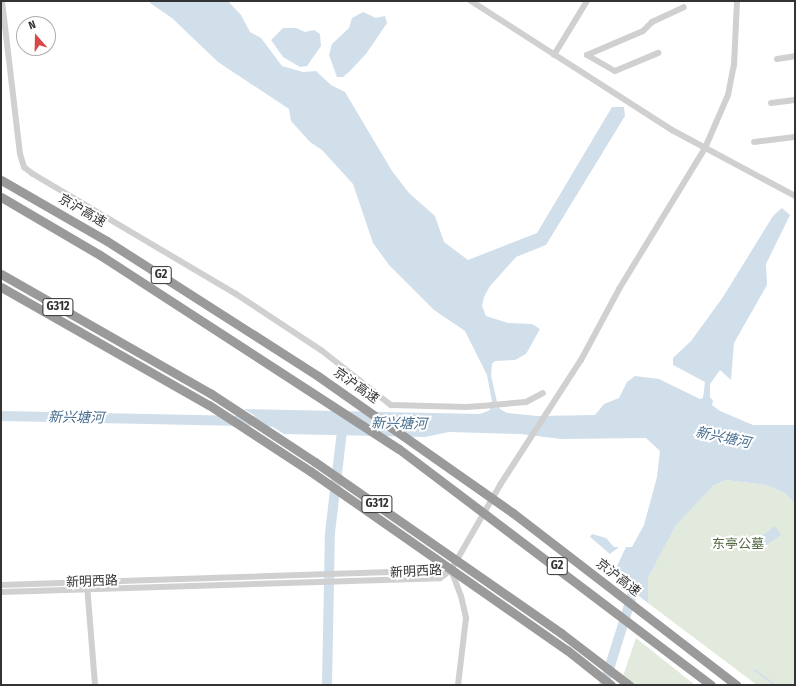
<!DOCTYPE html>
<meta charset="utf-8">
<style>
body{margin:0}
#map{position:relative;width:796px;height:686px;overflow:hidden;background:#fff;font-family:"Fira Sans Condensed","Noto Sans SC",sans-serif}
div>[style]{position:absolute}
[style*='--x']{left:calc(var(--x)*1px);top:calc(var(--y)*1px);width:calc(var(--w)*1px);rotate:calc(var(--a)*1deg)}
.green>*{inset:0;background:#e2e9dd}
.water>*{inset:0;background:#d1dfeb}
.stream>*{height:1.5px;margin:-0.75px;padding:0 0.75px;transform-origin:0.75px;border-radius:0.75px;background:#d1dfeb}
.river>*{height:10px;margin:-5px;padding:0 5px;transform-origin:5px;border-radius:5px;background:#d1dfeb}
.minor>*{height:6px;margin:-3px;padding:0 3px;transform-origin:3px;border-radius:3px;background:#d0d0d0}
.highway>*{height:9px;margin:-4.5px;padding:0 4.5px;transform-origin:4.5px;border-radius:4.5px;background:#9a9a9a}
span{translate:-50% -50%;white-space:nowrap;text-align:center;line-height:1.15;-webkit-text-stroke:4px #fff;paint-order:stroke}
.shield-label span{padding:1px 3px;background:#fff;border:1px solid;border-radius:3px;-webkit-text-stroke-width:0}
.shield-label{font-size:12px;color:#333;font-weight:700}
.street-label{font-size:13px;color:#333}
.park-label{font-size:13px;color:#536b43}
.water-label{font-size:14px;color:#476e8f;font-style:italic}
.frame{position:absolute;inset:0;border:2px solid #333;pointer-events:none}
.north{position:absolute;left:16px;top:16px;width:40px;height:40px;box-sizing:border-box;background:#fff;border:1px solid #adadad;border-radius:50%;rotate:340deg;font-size:11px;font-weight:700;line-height:16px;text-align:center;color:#333}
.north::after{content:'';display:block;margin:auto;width:14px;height:18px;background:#d64849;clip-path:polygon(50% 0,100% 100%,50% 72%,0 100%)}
</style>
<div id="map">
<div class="green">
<i style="clip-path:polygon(726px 480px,766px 485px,785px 493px,795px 504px,795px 685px,757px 685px,648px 603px,648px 578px,676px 524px,713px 486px)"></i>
<i style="clip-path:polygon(636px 638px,695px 685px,620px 685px)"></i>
</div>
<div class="water">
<i style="clip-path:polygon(150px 1px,228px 1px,241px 15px,250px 32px,261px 38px,282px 66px,303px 72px,316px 71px,331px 85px,345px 92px,392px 171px,409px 193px,435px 216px,444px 242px,468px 260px,537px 233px,612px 107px,624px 107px,625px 116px,546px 245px,516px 257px,490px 286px,484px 297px,482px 306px,486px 316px,508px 323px,532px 324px,540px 329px,526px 354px,515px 360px,495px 361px,492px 364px,491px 375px,497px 402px,500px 409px,507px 413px,537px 416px,595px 415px,604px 404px,619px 398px,627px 382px,635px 376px,659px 379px,700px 399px,703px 398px,705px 382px,673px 365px,673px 358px,691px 341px,723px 297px,773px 216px,782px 208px,790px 215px,766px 264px,767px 285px,734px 343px,731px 380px,720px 370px,710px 384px,710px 397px,713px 401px,712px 405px,720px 411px,753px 425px,795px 425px,795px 504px,785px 493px,766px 485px,726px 480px,713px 486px,676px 525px,648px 578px,648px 603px,627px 587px,617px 566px,626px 547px,632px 547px,644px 525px,657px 477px,660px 451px,646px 438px,561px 439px,521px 434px,449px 432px,425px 437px,284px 434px,244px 409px,480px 414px,490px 410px,492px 401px,487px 375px,465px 331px,434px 310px,389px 265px,373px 243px,353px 184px,322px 150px,310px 142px,291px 121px,289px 109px,218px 62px,172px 18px,150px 3px)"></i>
<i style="clip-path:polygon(363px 12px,376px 18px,385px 16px,387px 23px,366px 54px,349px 72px,343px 77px,337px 77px,329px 55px,332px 44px,349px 28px,352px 18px)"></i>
<i style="clip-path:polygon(283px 28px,296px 28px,305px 32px,314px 30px,320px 34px,321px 46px,307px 66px,300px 67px,283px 57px,271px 40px)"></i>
<i style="clip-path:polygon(775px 526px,781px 535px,758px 550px,755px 550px,753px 542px)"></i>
<i style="clip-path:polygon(592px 534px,606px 538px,614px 547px,619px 547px,610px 554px,590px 537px)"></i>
</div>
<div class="stream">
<i style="--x:755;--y:670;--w:25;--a:37"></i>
</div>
<div class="river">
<i style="--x:1;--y:416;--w:276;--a:1.2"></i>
<i style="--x:327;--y:685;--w:152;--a:-88.9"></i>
<i style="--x:330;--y:533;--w:111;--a:-83.3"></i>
<i style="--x:604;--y:685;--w:110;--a:-72.6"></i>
</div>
<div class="minor">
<i style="--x:2;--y:1;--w:154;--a:83.3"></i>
<i style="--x:20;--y:154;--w:14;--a:73"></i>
<i style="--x:24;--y:167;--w:11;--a:38"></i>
<i style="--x:33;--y:174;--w:236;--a:30.6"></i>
<i style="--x:236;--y:294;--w:102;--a:33.4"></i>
<i style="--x:321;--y:350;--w:89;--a:38.2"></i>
<i style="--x:391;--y:405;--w:75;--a:1.5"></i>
<i style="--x:466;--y:407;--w:26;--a:-4"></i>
<i style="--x:492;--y:405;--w:34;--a:-5"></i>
<i style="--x:526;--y:402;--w:19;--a:-28"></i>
<i style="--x:471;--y:1;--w:239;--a:32.7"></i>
<i style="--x:672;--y:130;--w:140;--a:28.2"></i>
<i style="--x:554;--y:55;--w:63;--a:-58.6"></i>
<i style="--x:587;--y:55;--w:61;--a:-23.2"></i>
<i style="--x:643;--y:31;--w:13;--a:-45"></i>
<i style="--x:652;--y:22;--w:35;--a:-25"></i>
<i style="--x:587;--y:55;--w:32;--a:30"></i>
<i style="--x:615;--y:71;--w:47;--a:-22.7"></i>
<i style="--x:777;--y:59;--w:18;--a:-9"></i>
<i style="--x:771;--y:103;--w:24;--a:-7"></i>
<i style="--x:754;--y:142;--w:41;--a:-7"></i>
<i style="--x:451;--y:570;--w:28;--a:69"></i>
<i style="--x:461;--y:596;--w:23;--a:77"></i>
<i style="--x:466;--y:618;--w:67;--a:96.8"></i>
<i style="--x:1;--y:585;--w:450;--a:-1.9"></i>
<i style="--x:87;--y:585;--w:100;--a:85.4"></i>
<i style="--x:1;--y:592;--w:439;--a:-1.8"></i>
<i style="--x:440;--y:578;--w:14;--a:-36"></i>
<i style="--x:451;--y:570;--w:98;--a:-60"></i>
<i style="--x:500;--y:485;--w:149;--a:-57.1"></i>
<i style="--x:581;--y:360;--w:81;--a:-61.8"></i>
<i style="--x:619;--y:289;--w:165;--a:-58.6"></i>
<i style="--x:705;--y:148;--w:58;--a:-66.5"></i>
<i style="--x:728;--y:95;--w:31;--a:-79"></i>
<i style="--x:734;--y:65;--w:64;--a:-87.3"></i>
</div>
<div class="highway">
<i style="--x:1;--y:180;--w:122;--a:29.9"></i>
<i style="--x:107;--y:241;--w:250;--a:32.6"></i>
<i style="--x:318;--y:376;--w:238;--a:35.1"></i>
<i style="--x:513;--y:513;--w:282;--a:37.6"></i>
<i style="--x:1;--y:197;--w:115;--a:30.4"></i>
<i style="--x:100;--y:255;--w:356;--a:33"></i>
<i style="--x:399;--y:449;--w:391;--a:37.1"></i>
<i style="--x:1;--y:274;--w:241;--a:29.7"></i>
<i style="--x:210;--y:393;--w:126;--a:33.3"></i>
<i style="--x:315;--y:462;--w:300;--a:34.8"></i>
<i style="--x:561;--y:633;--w:86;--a:37.4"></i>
<i style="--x:1;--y:287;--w:239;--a:29.6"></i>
<i style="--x:209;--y:405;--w:121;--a:33.2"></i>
<i style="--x:310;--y:471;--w:313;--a:34.9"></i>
<i style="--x:567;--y:650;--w:56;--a:38.5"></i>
</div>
<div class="shield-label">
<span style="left:161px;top:275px">G2</span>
<span style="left:58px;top:307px">G312</span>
<span style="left:377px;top:504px">G312</span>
<span style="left:557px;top:566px">G2</span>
</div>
<div class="street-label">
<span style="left:82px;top:211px;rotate:30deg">京沪高速</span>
<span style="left:356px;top:386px;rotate:35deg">京沪高速</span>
<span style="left:416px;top:572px;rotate:-3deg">新明西路</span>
<span style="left:618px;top:578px;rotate:38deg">京沪高速</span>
<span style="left:92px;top:582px;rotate:-2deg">新明西路</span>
</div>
<div class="park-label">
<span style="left:738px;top:544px">东亭公墓</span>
</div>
<div class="water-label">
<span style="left:76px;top:418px;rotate:1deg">新兴塘河</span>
<span style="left:399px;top:424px;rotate:1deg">新兴塘河</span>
<span style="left:723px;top:438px;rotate:12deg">新兴塘河</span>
</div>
<div class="frame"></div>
<div class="north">N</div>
</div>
